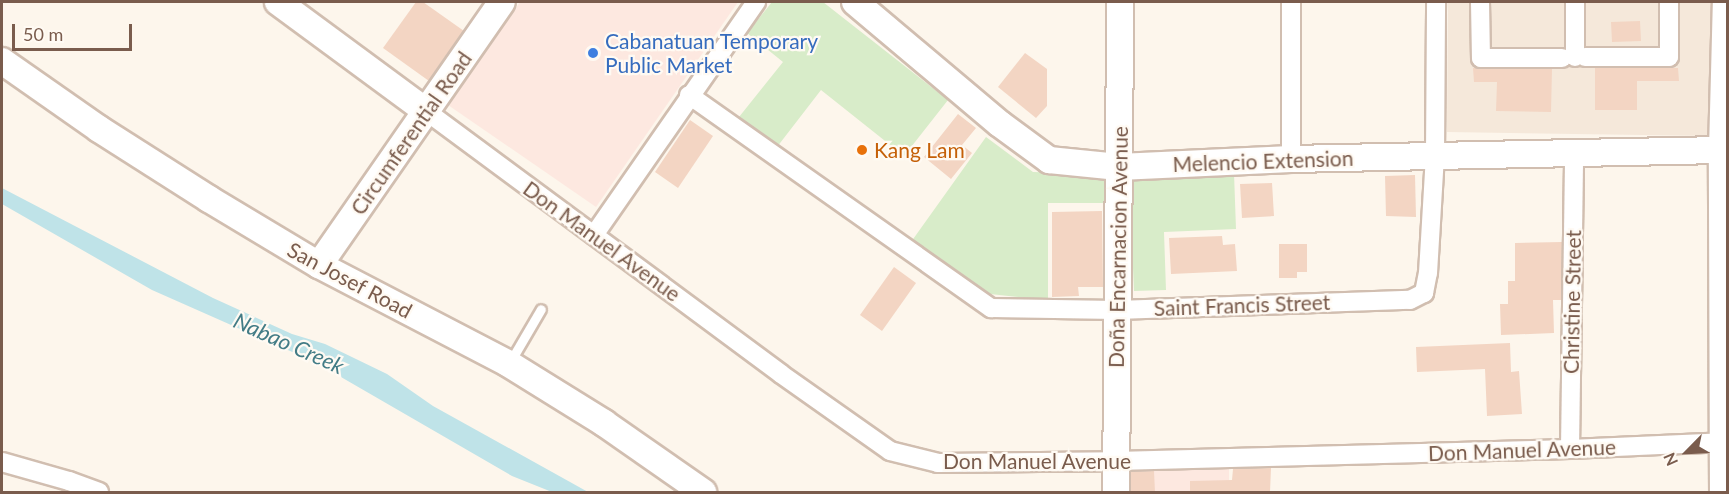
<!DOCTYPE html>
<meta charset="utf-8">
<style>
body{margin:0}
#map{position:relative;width:1729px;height:494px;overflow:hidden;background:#fdf6ec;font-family:Lato,sans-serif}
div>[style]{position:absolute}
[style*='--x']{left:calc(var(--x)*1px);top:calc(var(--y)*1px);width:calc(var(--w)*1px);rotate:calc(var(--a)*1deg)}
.residential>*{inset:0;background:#f5e8da}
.commercial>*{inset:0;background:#fde8e0}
.green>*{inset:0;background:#d8ecc9}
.water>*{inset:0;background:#bfe3e8}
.building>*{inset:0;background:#f3d5c3}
.roads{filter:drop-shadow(2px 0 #d1beb0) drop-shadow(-2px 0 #d1beb0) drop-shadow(0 2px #d1beb0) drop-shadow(0 -2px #d1beb0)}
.lane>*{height:9px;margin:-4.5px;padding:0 4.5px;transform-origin:4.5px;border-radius:4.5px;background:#fff}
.street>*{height:18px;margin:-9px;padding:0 9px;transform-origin:9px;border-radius:9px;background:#fff}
.secondary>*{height:26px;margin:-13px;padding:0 13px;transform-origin:13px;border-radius:13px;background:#fff}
.dots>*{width:16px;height:16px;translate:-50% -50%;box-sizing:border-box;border:3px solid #fffaf3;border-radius:50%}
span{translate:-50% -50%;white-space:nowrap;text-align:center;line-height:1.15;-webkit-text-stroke:4.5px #fffaf3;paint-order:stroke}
.shop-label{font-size:21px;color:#366cbe}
.left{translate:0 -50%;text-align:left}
.street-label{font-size:21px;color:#7a5c4d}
.food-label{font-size:21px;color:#c56008}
.water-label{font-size:22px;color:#437c86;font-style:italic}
.frame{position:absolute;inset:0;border:3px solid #7a5c4d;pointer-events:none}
.north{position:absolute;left:1657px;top:422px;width:60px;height:60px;-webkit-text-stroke:4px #fffaf3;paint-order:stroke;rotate:246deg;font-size:16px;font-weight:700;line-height:24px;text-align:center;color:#7a5c4d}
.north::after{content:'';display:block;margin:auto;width:21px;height:27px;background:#7a5c4d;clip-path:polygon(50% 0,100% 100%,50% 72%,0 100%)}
.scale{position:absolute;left:12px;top:24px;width:120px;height:27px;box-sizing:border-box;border:3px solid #7a5c4d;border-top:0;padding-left:8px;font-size:18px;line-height:21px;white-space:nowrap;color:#7a5c4d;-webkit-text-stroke:4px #fffaf3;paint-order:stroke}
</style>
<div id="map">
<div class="residential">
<i style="clip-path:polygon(1448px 2px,1711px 2px,1710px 136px,1447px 132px)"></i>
</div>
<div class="commercial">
<i style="clip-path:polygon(520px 2px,738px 2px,596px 207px,448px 105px)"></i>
<i style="clip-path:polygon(1126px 468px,1229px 468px,1229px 492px,1127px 492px)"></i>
</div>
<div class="green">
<i style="clip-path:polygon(772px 2px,823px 2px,948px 100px,904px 156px,821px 90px,777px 147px,739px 117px,783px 62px,747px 33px)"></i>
<i style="clip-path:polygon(986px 137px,1033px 172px,1107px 174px,1109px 203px,1048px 203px,1048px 300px,990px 294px,911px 242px)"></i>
<i style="clip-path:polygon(1234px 173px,1236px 229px,1164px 232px,1166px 290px,1134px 291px,1129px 176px)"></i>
</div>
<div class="water">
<i style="clip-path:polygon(2px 188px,213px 298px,292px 334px,325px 344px,387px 374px,433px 406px,588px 492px,552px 492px,512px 476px,315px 362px,152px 290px,2px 204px)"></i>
</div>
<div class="building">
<i style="clip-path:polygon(416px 2px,423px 2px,464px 31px,429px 81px,383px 48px)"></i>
<i style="clip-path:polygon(1640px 21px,1641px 41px,1612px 42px,1611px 22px)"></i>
<i style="clip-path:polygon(1025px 53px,1047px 69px,1047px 106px,1036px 118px,998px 87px)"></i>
<i style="clip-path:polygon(1473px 68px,1552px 69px,1551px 112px,1496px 111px,1497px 82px,1474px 82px)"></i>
<i style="clip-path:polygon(1595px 68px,1678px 68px,1679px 81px,1637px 81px,1637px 110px,1595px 110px)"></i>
<i style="clip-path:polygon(958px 114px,976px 128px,962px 145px,972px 153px,951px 179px,924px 157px)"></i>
<i style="clip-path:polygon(690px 120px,713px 136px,678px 188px,655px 172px)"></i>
<i style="clip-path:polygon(1415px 175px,1416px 217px,1386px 216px,1385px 176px)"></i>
<i style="clip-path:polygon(1272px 183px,1274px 216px,1242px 218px,1240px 184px)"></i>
<i style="clip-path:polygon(1102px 211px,1103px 287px,1078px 287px,1079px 296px,1052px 297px,1052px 212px)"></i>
<i style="clip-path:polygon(1222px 236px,1223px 245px,1235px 244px,1237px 271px,1171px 274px,1169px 238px)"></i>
<i style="clip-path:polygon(1562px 242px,1561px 300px,1553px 300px,1554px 333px,1501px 335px,1500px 304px,1508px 304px,1508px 281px,1515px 281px,1515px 243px)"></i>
<i style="clip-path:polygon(1279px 244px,1307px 244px,1307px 272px,1297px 272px,1297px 278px,1279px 278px)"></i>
<i style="clip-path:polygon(894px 267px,916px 283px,882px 331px,860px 315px)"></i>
<i style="clip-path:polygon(1510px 343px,1511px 372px,1519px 371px,1522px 414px,1487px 416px,1485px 369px,1417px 372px,1416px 347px)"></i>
<i style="clip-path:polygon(1271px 468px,1270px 492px,1190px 492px,1190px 481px,1232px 480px,1233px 469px)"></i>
<i style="clip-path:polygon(1154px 471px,1155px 492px,1131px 492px,1131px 472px)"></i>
</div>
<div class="roads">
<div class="lane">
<i style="--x:510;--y:362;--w:61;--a:-59.7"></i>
</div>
<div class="street">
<i style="--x:1291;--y:2;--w:157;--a:90"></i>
<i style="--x:1480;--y:2;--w:56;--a:89"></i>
<i style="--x:1481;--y:58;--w:81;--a:0"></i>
<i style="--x:1575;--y:2;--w:55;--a:90"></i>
<i style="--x:1585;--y:57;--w:84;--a:0"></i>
<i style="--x:1669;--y:57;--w:55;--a:-90"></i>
<i style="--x:689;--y:95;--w:370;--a:35.2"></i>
<i style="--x:991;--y:308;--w:126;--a:0.9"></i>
<i style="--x:1117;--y:310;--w:293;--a:-2"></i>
<i style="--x:1410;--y:300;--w:16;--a:-27"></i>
<i style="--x:1424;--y:293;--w:20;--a:-79"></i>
<i style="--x:1428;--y:273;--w:118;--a:-86.6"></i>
<i style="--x:1435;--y:155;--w:153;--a:-89.6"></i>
<i style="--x:426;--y:111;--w:442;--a:36.5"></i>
<i style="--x:781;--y:374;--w:133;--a:35.2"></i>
<i style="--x:890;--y:451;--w:49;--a:14"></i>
<i style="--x:938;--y:463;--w:178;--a:-0.6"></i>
<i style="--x:1116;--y:461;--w:454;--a:-1.5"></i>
<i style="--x:1570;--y:449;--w:158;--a:-2.5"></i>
<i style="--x:594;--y:235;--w:284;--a:-55.2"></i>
<i style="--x:1570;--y:449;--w:295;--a:-89.2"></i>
<i style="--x:2;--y:462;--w:70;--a:15.8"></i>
<i style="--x:69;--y:481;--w:32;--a:20"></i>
</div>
<div class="secondary">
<i style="--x:278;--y:2;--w:184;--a:36.4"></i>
<i style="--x:855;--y:2;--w:189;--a:40.1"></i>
<i style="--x:1000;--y:124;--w:61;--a:36.3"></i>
<i style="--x:1049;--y:160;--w:70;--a:5.7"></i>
<i style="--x:1119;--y:167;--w:172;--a:-2.7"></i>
<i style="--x:1291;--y:159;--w:437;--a:-1.2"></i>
<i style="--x:2;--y:61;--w:118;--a:35"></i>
<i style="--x:99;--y:129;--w:130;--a:32.5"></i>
<i style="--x:209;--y:199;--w:128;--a:31"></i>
<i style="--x:319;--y:265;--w:214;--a:27.5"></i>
<i style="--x:509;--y:364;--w:112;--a:31.8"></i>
<i style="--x:604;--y:423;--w:121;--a:34.9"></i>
<i style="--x:319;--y:265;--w:320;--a:-55.2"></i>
<i style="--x:1116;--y:492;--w:490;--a:-89.5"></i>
<i style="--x:1723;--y:492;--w:342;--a:-90.2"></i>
<i style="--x:1722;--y:150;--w:148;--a:-88.5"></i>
</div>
</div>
<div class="dots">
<i style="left:593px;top:53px;background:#3f7fe0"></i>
<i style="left:862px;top:150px;background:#e8710a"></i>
</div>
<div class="shop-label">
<span class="left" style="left:605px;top:53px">Cabanatuan Temporary<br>Public Market</span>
</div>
<div class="street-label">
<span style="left:411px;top:133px;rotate:-55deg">Circumferential Road</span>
<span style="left:1263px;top:161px;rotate:-2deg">Melencio Extension</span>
<span style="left:602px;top:241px;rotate:36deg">Don Manuel Avenue</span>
<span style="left:1118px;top:247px;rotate:-89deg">Doña Encarnacion Avenue</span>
<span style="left:350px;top:280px;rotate:28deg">San Josef Road</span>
<span style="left:1572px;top:302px;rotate:-89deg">Christine Street</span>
<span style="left:1242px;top:305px;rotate:-2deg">Saint Francis Street</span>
<span style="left:1522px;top:450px;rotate:-2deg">Don Manuel Avenue</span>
<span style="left:1037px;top:461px">Don Manuel Avenue</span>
</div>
<div class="food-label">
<span class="left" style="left:874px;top:150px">Kang Lam</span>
</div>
<div class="water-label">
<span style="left:289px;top:343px;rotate:24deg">Nabao Creek</span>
</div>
<div class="frame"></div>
<div class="north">N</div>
<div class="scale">50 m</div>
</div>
